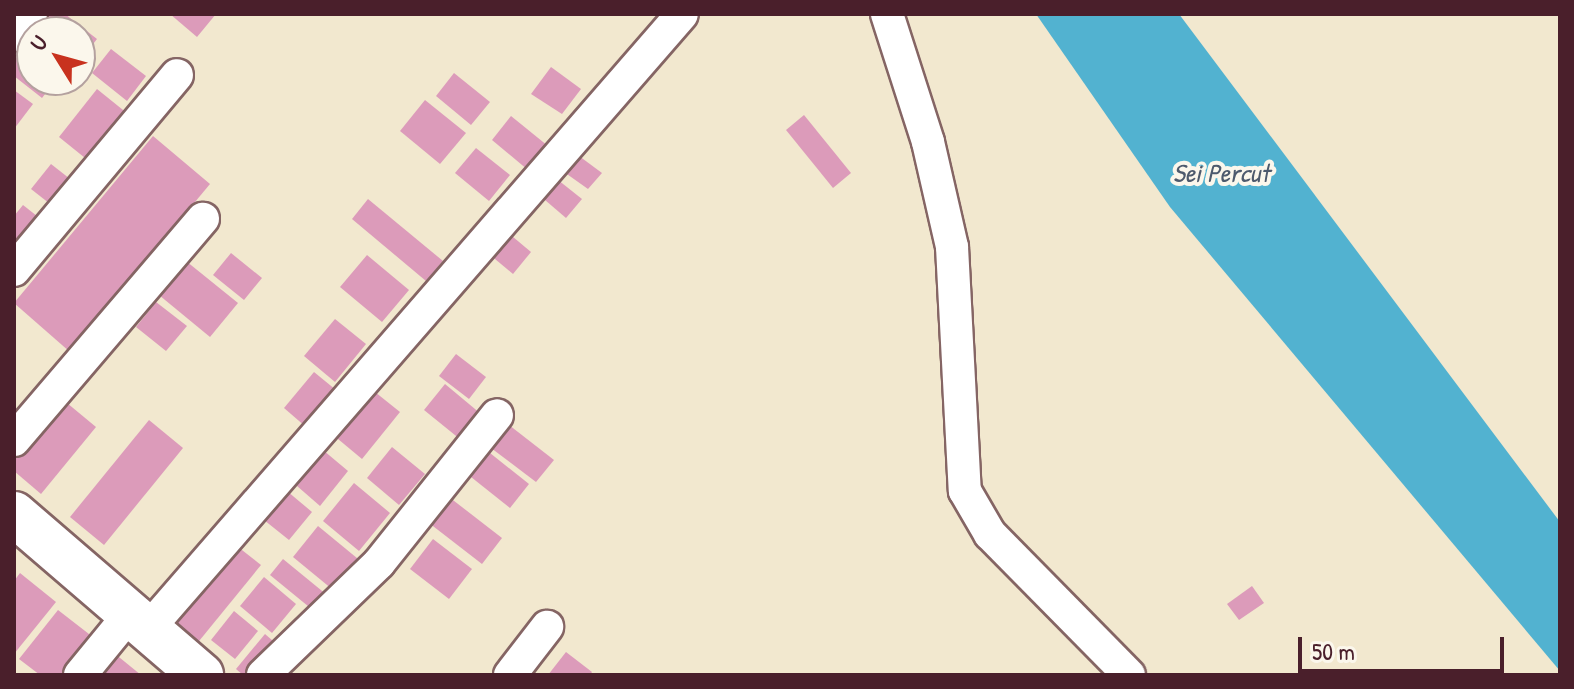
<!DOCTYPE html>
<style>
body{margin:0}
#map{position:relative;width:1574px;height:689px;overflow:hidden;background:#f2e8cf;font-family:"Patrick Hand",sans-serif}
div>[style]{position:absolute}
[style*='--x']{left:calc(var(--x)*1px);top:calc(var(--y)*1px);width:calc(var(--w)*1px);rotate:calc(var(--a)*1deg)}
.water>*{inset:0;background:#52b2d0}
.building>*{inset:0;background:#dc9bba}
.roads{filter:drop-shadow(2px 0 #856564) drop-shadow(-2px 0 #856564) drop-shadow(0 2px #856564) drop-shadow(0 -2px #856564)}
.street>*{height:32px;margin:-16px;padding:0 16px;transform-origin:16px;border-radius:16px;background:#fff}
.secondary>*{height:44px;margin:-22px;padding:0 22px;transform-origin:22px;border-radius:22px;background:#fff}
span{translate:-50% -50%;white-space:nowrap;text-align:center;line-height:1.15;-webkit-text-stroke:8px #fbf7ec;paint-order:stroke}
.water-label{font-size:26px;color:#4d5a6d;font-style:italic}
.frame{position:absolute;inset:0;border:16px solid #4a1f2b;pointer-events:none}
.north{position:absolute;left:16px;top:16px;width:80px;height:80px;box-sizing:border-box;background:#fbf7ec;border:2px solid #b4a19f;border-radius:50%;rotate:307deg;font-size:22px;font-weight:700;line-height:32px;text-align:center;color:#4a1f2b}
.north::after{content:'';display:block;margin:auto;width:28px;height:36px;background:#c8321e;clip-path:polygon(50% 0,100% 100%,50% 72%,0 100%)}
.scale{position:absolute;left:1298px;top:637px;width:206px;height:36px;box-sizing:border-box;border:4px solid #4a1f2b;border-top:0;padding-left:10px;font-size:24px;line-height:28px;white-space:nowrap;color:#4a1f2b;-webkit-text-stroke:6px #fbf7ec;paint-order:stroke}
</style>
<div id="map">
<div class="water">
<i style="clip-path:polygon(1036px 14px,1179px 14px,1560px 522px,1560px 671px,1170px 207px)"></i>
</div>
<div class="building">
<i style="clip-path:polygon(44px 14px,65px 14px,97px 39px,80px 61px,80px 32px,30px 32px)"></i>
<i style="clip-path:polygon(170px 14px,216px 14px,197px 37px)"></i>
<i style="clip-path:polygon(24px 48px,32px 53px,32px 80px,56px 80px,42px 98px,14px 76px,14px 61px)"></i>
<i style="clip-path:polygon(111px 49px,146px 76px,127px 101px,92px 73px)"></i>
<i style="clip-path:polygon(551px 67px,581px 89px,562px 114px,531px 94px)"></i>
<i style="clip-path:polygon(454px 73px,490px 102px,471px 125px,436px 96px)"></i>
<i style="clip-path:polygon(97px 89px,128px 114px,90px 162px,59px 137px)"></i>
<i style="clip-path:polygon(14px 90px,33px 104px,14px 129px)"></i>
<i style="clip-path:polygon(425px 100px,466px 133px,440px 164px,400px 131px)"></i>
<i style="clip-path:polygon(804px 115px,851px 173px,833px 188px,786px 130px)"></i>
<i style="clip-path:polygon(511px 116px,548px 146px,528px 170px,492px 140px)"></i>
<i style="clip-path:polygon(153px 136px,210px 184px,70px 352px,14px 303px)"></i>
<i style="clip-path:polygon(476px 148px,510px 175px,489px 201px,455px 173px)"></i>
<i style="clip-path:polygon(575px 153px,602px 173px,588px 189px,564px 172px)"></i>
<i style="clip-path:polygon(51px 164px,79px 186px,59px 211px,31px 189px)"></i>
<i style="clip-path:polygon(553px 176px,582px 199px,566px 218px,538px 194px)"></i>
<i style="clip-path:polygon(368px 199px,443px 261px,426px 281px,352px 219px)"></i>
<i style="clip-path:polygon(23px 205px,42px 220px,14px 256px,14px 216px)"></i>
<i style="clip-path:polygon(501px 227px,531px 252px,513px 274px,483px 249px)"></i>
<i style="clip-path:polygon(231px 253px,262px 278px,244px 300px,213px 275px)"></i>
<i style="clip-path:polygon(367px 255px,409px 290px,382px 322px,340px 287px)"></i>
<i style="clip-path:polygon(186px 261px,238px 303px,210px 337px,159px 295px)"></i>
<i style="clip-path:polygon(156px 302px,187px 326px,166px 351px,136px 327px)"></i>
<i style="clip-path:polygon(335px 319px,366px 344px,335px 382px,304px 356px)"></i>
<i style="clip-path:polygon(456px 354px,486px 377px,469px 399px,439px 376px)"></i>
<i style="clip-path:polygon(314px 372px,336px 390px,306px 427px,284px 408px)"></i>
<i style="clip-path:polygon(445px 384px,487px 419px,466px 444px,424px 410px)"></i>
<i style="clip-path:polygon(370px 388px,400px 412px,362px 459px,332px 434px)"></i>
<i style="clip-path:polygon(61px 398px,96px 427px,41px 494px,14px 471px,14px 455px)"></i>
<i style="clip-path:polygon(149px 420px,183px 448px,104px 545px,70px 517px)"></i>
<i style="clip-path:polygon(509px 425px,554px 460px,536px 482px,491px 448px)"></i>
<i style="clip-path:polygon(317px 445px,348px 471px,320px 506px,289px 479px)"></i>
<i style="clip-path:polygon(392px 447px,425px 474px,399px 505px,367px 478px)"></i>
<i style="clip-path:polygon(485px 449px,529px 484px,510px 508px,466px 473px)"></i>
<i style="clip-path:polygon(354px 483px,390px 513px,359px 551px,323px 521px)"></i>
<i style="clip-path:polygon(287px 491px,312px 512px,289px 540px,264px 520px)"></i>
<i style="clip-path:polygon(449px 497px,502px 538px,482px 564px,429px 523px)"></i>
<i style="clip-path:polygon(318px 526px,363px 563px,338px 594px,293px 557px)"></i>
<i style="clip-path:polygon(433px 539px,472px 569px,449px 599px,410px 569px)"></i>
<i style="clip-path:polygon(233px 543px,261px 565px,195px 646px,167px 623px)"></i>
<i style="clip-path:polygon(283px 559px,327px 595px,314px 611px,270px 575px)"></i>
<i style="clip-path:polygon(20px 573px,56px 602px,14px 654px,14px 581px)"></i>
<i style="clip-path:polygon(264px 577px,296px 604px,272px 633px,240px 606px)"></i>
<i style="clip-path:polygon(1252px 586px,1264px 603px,1239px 620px,1227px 604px)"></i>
<i style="clip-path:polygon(58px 610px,98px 641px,71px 675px,40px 675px,19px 659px)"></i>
<i style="clip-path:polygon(234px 611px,258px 631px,235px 659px,211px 640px)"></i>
<i style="clip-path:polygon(265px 634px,280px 647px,258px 675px,243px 675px,236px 669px)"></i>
<i style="clip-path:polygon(566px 652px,592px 672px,590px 675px,548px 675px)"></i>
<i style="clip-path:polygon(114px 653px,141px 675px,97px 675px)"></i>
</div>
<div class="roads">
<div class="street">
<i style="--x:887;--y:14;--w:134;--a:72.2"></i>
<i style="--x:928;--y:142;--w:108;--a:77.1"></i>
<i style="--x:952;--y:247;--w:244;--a:87"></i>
<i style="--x:965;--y:491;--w:50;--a:59.8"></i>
<i style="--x:990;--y:534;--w:198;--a:45.4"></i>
<i style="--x:14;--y:35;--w:27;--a:-51"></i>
<i style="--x:14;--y:270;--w:254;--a:-50.1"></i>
<i style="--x:14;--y:440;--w:291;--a:-49.5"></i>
<i style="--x:148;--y:629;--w:814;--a:-49.03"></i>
<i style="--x:80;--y:675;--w:79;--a:-50.7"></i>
<i style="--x:263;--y:675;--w:161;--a:-44"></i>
<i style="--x:379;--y:563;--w:189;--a:-51.4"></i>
<i style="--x:510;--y:675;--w:61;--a:-52.4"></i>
</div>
<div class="secondary">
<i style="--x:14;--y:514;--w:247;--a:40.7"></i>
</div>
</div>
<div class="water-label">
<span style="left:1221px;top:173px">Sei Percut</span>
</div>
<div class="frame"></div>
<div class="north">U</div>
<div class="scale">50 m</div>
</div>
